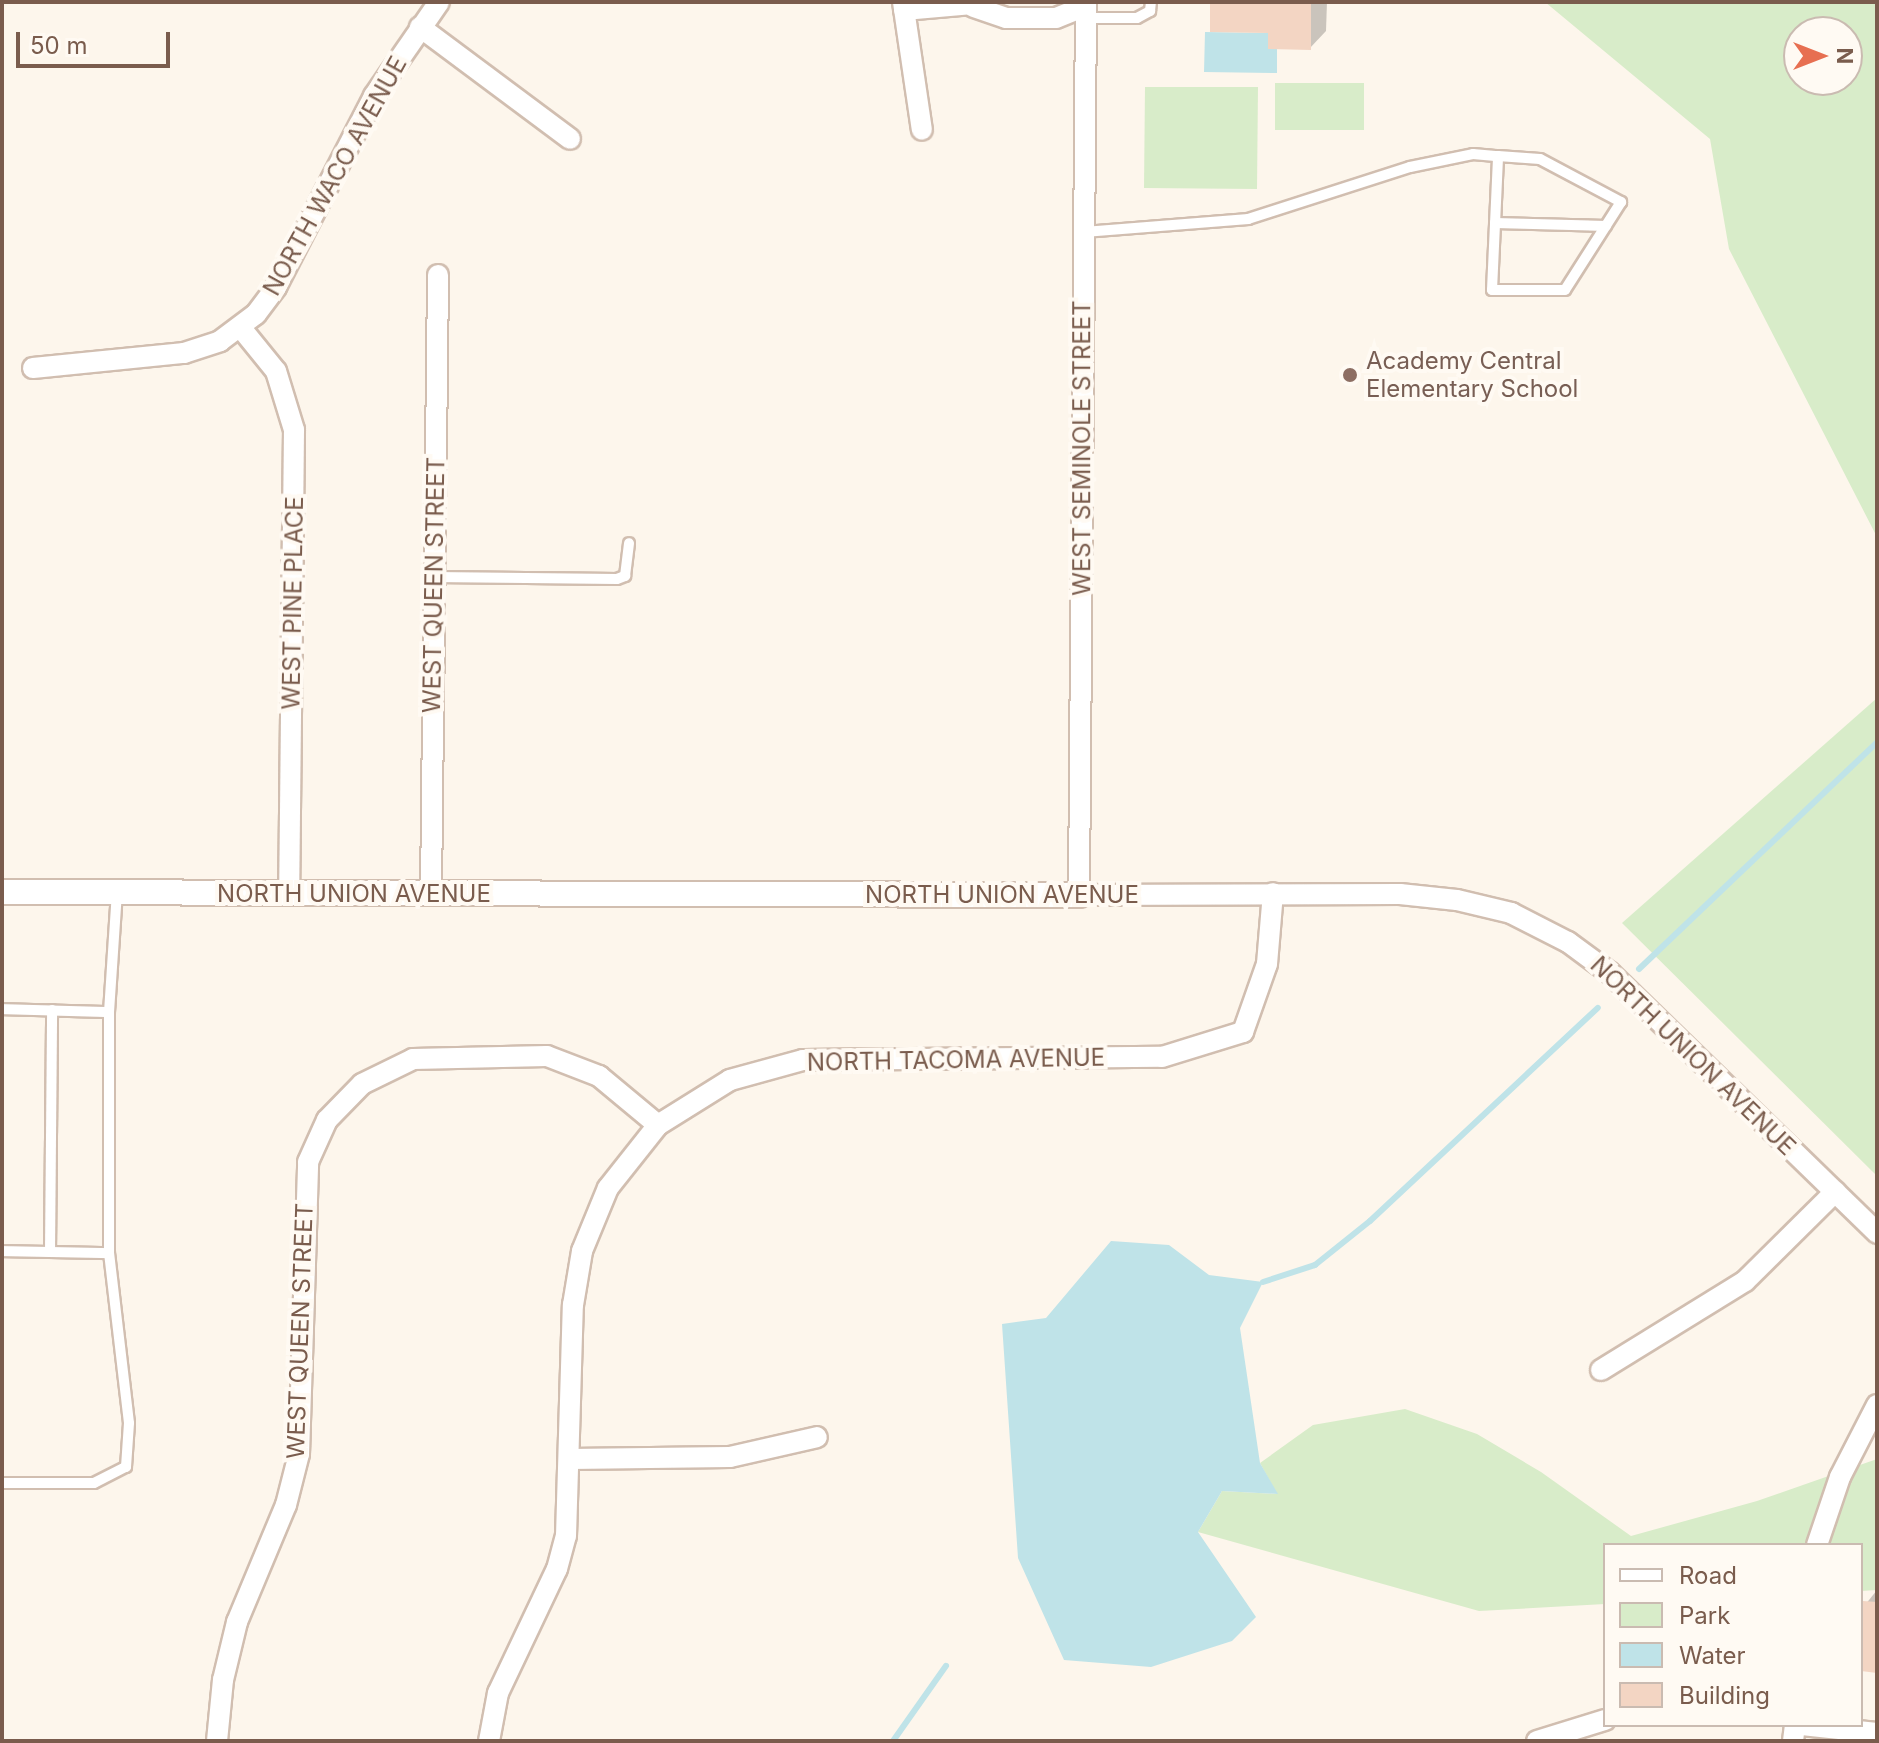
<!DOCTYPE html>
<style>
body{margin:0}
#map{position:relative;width:1879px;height:1743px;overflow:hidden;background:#fdf6ec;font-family:Inter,sans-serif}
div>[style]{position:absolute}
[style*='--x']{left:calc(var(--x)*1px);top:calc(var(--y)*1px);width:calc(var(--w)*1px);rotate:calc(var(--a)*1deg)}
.green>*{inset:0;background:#d8ecc9}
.water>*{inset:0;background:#bfe3e8}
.shadow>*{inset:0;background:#0003}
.stream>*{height:6px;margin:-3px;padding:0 3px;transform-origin:3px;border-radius:3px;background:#bfe3e8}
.building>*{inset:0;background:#f3d5c3}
.roads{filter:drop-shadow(2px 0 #d1beb0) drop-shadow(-2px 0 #d1beb0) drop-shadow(0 2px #d1beb0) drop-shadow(0 -2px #d1beb0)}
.service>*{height:10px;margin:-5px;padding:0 5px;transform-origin:5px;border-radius:5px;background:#fff}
.minor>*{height:20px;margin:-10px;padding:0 10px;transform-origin:10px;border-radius:10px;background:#fff}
.tertiary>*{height:24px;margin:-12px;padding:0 12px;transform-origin:12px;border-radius:12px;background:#fff}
.dots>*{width:22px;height:22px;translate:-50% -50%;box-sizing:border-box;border:4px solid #fffaf3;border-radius:50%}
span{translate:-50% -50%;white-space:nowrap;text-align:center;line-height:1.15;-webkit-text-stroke:8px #fffaf3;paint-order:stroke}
.street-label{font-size:24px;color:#7a5c4d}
.education-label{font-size:24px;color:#785e54}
.left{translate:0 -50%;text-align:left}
.frame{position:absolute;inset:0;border:4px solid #7a5c4d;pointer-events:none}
.legend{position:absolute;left:1603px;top:1543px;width:260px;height:184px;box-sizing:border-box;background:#fffaf3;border:2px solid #cabbb1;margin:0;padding:10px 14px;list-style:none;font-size:24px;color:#7a5c4d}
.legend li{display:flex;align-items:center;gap:16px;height:40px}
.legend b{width:40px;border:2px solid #cabbb1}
.north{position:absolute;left:1783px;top:16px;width:80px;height:80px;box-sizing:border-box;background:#fffaf3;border:2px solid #cabbb1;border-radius:50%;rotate:90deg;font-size:22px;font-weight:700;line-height:32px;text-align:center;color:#7a5c4d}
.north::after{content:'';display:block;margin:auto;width:28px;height:36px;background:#e76f51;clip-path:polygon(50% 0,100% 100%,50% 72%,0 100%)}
.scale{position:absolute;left:16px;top:32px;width:154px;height:36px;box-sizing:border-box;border:4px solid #7a5c4d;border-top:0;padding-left:10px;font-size:24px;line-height:28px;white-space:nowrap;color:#7a5c4d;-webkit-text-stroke:6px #fffaf3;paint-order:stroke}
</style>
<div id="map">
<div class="green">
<i style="clip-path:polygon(evenodd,1545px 2px,1877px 2px,1877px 537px,1729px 249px,1710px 139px,1545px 2px,1799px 32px,1847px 32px,1847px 80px,1799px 80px,1799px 32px)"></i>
<i style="clip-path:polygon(1275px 83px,1364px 83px,1364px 130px,1275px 130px)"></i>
<i style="clip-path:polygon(1145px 87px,1258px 87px,1257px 189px,1144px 188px)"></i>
<i style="clip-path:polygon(1877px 698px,1877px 1176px,1622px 923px)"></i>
<i style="clip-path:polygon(1405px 1409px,1477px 1434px,1541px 1472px,1631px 1536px,1757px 1501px,1877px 1459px,1877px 1590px,1861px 1591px,1861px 1545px,1605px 1545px,1605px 1604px,1479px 1611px,1198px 1532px,1222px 1491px,1277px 1494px,1260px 1463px,1313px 1425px)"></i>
</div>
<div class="water">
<i style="clip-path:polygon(1205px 32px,1268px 33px,1268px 49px,1277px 49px,1277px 73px,1204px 72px)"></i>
<i style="clip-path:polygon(1111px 1241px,1169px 1245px,1209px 1275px,1263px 1282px,1240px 1328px,1260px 1463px,1278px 1494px,1222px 1491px,1198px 1532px,1256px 1617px,1232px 1641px,1151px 1667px,1064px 1660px,1018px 1558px,1002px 1324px,1046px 1318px)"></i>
</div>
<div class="shadow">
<i style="clip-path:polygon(1212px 2px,1327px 2px,1326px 31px,1310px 48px)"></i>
<i style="clip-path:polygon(1877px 1590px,1877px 1671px,1861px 1669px,1861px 1610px)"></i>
</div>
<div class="stream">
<i style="--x:1639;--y:969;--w:329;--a:-43.6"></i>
<i style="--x:1263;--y:1282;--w:55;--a:-18.1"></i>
<i style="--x:1315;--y:1265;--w:70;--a:-38.7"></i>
<i style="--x:1370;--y:1221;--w:312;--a:-43.1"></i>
<i style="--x:893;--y:1741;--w:92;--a:-54.8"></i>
</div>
<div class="building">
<i style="clip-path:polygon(1210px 2px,1311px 2px,1311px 50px,1268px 49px,1268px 33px,1210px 32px)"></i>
<i style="clip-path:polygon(1863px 1601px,1877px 1602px,1877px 1673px,1861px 1671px)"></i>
</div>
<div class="roads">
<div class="service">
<i style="--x:1086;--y:18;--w:51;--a:0"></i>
<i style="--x:1137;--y:18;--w:15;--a:-28"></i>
<i style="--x:1150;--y:11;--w:9;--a:-84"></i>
<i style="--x:1495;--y:223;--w:111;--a:1.5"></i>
<i style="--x:1084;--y:232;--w:165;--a:-4.5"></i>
<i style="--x:1248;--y:219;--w:170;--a:-17.8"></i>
<i style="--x:1410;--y:167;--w:64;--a:-11.7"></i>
<i style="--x:1473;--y:154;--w:25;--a:5"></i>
<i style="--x:1498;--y:156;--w:42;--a:4.1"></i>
<i style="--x:1540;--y:159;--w:92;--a:28"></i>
<i style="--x:1621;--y:202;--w:104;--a:122.5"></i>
<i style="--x:1565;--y:290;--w:73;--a:180"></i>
<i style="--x:1492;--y:290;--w:134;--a:-87.4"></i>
<i style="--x:434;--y:577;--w:183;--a:0.6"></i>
<i style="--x:617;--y:579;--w:9;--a:-21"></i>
<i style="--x:625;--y:576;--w:33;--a:-83"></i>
<i style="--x:2;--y:1009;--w:107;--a:1.6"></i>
<i style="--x:2;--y:1251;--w:107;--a:1.1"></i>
<i style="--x:50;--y:1252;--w:242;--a:-89.5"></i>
<i style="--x:2;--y:1483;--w:92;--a:0"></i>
<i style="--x:94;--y:1483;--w:36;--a:-27"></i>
<i style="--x:126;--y:1467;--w:44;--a:-86.1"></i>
<i style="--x:129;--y:1423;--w:171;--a:-96.7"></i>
<i style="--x:109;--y:1253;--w:241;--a:-90"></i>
<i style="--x:109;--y:1012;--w:120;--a:-86.2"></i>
</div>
<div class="minor">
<i style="--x:903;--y:2;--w:129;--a:81.6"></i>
<i style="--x:1086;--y:2;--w:893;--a:90.45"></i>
<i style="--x:1079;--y:895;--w:321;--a:-0.2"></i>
<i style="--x:1400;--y:894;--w:57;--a:6"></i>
<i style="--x:1457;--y:900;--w:56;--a:13.5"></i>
<i style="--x:1511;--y:913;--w:64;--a:27"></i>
<i style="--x:1568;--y:942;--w:52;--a:36.4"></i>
<i style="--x:1610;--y:973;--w:373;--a:44.2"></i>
<i style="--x:974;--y:7;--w:34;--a:19"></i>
<i style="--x:1006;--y:18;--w:50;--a:0"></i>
<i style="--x:1056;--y:18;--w:32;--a:-22"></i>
<i style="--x:904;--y:10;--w:80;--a:-5"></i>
<i style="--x:420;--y:27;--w:187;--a:36.7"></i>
<i style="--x:241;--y:328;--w:55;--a:50.9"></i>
<i style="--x:276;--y:371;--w:62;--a:73"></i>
<i style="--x:294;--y:430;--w:464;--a:90.6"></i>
<i style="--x:33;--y:368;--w:152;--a:-5.7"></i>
<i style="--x:184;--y:353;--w:38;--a:-18"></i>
<i style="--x:220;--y:341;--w:45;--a:-36.9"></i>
<i style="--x:256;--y:314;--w:34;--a:-53"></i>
<i style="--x:276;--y:287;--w:215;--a:-62.8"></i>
<i style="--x:374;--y:96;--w:114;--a:-55.3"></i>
<i style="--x:431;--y:894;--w:619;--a:-89.35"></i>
<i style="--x:1601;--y:1370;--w:169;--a:-31.7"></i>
<i style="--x:1745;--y:1281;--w:127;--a:-44.7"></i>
<i style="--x:570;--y:1459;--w:160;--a:-0.7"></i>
<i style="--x:730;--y:1457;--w:89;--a:-12.9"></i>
<i style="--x:1817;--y:1545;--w:72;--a:-71.3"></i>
<i style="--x:1840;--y:1477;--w:81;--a:-62.8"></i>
<i style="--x:1802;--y:1725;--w:75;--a:6.1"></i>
<i style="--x:217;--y:1741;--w:61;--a:-84.4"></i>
<i style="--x:223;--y:1680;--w:60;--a:-76.4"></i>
<i style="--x:237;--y:1622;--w:127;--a:-67.3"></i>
<i style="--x:286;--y:1505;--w:53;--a:-75.7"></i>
<i style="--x:299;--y:1454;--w:292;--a:-88.2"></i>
<i style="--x:308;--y:1162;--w:46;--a:-65.7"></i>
<i style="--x:327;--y:1120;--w:50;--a:-45.8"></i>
<i style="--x:362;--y:1084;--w:57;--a:-26.1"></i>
<i style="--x:413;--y:1059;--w:134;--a:-1.3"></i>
<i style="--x:547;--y:1056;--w:56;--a:21"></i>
<i style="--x:599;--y:1076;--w:77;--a:39.7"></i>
<i style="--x:658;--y:1125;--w:85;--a:-32"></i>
<i style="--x:730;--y:1080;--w:76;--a:-15.3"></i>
<i style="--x:803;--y:1060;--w:359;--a:-0.5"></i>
<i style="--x:1162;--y:1057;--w:85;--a:-17.2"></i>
<i style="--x:1243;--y:1032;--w:72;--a:-70.6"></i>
<i style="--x:1267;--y:964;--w:71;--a:-85.2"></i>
<i style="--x:489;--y:1741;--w:49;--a:-79.4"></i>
<i style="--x:498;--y:1693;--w:137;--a:-64.6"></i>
<i style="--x:557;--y:1569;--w:34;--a:-75"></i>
<i style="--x:566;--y:1536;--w:231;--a:-88.3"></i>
<i style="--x:573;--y:1305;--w:55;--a:-80.5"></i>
<i style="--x:582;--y:1251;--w:68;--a:-67.6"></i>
<i style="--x:608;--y:1188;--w:80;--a:-51.6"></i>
<i style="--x:1537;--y:1741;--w:71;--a:-17.2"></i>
<i style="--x:1793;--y:1741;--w:16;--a:-83"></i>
</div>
<div class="tertiary">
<i style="--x:2;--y:892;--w:1077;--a:0.16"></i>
</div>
</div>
<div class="dots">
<i style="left:1350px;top:375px;background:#8d6e63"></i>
</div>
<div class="street-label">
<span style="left:335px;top:176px;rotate:-61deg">NORTH WACO AVENUE</span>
<span style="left:1082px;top:448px;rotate:-90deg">WEST SEMINOLE STREET</span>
<span style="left:434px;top:585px;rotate:-89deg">WEST QUEEN STREET</span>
<span style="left:293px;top:603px;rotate:-89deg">WEST PINE PLACE</span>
<span style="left:354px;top:894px">NORTH UNION AVENUE</span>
<span style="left:1002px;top:895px">NORTH UNION AVENUE</span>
<span style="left:1693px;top:1056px;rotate:44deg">NORTH UNION AVENUE</span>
<span style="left:956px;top:1060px;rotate:-1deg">NORTH TACOMA AVENUE</span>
<span style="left:300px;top:1331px;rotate:-88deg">WEST QUEEN STREET</span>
</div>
<div class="education-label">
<span class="left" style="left:1366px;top:375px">Academy Central<br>Elementary School</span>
</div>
<div class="frame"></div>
<ul class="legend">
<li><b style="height:10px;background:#fff"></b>Road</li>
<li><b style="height:22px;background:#d8ecc9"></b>Park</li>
<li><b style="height:22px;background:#bfe3e8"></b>Water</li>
<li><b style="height:22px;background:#f3d5c3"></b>Building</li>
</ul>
<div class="north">N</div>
<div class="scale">50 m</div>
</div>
